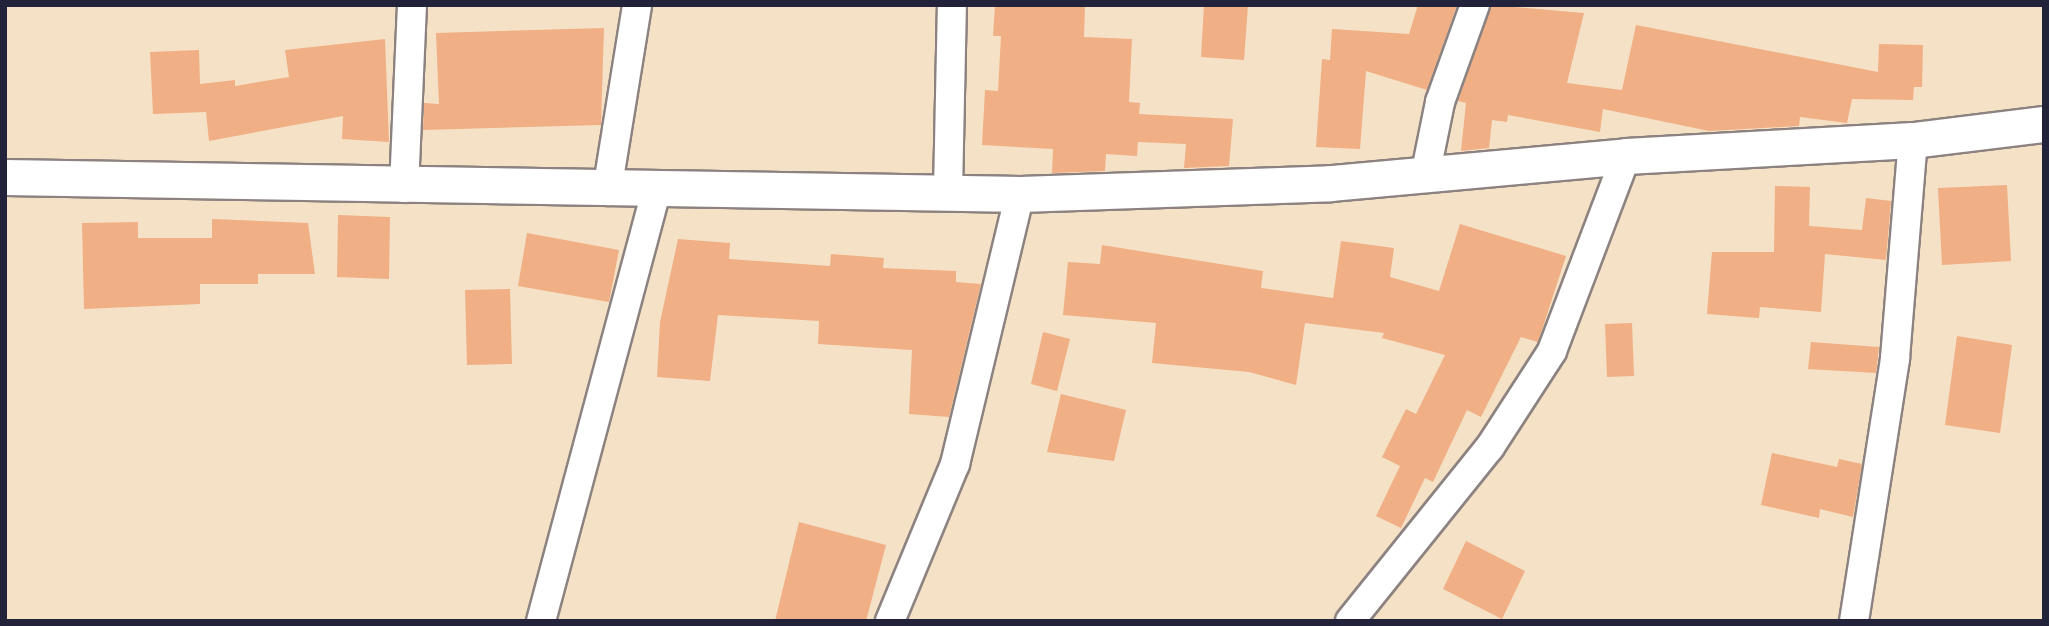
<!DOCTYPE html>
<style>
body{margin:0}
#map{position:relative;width:2049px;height:626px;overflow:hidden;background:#f5e1c6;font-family:"Patrick Hand",sans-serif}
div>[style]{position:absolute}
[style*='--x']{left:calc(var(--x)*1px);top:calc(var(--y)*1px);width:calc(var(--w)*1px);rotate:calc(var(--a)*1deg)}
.building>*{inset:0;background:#f0af85}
.roads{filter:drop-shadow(2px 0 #8c8280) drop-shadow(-2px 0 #8c8280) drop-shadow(0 2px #8c8280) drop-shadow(0 -2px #8c8280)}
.minor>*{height:28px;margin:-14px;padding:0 14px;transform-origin:14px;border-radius:14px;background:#fff}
.tertiary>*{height:35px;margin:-17.5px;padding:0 17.5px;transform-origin:17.5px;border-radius:17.5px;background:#fff}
span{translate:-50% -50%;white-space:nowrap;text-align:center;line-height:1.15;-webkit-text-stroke:6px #fdfcf7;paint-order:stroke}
.frame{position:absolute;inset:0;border:7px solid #22223b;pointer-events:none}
</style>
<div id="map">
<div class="building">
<i style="clip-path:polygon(995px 5px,1085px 5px,1084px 37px,1132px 39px,1129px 102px,1140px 103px,1139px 114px,1233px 119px,1229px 166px,1184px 168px,1186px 144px,1138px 142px,1137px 156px,1106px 154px,1105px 171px,1052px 173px,1053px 149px,982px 145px,985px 90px,998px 91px,1001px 36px,993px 36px)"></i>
<i style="clip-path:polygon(1204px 5px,1248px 5px,1244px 60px,1201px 57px)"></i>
<i style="clip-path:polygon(1418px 5px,1457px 5px,1427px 90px,1366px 71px,1360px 149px,1316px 147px,1322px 59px,1330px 60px,1332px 29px,1409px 34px)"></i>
<i style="clip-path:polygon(1491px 5px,1584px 13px,1567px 83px,1622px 90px,1636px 25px,1878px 72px,1879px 44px,1923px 45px,1922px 87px,1914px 87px,1913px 100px,1852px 99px,1847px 123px,1800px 117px,1799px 126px,1709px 131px,1603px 109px,1600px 132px,1508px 115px,1507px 122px,1492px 120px,1489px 148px,1461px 151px,1466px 103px,1458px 101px)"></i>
<i style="clip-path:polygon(604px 28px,601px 125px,423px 130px,424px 103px,439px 104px,436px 33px)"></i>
<i style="clip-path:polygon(385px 39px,389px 142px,342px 139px,343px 116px,209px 141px,206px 112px,153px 114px,150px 52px,199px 50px,200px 84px,235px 80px,235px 86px,289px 77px,285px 50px)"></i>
<i style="clip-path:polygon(2007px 185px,2011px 261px,1942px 265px,1938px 188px)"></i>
<i style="clip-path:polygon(1775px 186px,1810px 187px,1809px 226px,1862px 230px,1866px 198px,1891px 201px,1886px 260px,1825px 254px,1821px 312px,1760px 307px,1759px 318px,1707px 314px,1712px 252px,1774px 252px)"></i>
<i style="clip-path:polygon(338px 215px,390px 217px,389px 279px,337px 277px)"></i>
<i style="clip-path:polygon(212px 219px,308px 223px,315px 274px,258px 274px,258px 284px,200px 284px,200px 304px,84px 309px,82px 223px,138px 222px,138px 238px,212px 238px)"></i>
<i style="clip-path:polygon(1460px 224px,1566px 256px,1538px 342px,1521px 337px,1481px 417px,1467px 410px,1433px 482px,1425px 478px,1401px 528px,1376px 516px,1400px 466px,1382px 457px,1406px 409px,1416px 414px,1445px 355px,1382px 338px,1384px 333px,1305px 323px,1296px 385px,1249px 372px,1152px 363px,1156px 323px,1063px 315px,1068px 262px,1100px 264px,1102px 245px,1263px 271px,1261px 288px,1333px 298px,1341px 241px,1394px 248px,1390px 277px,1439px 291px)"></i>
<i style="clip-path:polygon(527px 233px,619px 250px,609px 302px,518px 286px)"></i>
<i style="clip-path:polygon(678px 239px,730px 243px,729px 259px,830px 266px,831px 254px,884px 258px,883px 268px,956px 271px,956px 282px,981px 284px,949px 417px,909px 414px,912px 350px,818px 344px,819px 321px,718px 315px,710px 381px,657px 377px,660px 322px)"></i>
<i style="clip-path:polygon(510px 289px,512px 364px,467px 365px,465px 290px)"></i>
<i style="clip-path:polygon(1632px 323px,1634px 376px,1607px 377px,1605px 324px)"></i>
<i style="clip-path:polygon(1043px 332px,1070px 339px,1057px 391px,1031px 384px)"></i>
<i style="clip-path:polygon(1957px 336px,2012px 345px,2000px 433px,1945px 425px)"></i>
<i style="clip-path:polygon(1811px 342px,1879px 347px,1876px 373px,1808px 369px)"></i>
<i style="clip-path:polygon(1061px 394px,1126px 410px,1114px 461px,1047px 452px)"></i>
<i style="clip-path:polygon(1772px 453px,1837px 467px,1839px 459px,1862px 464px,1853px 517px,1820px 509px,1819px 518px,1761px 505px)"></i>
<i style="clip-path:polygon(799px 522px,886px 545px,866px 621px,775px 621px)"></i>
<i style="clip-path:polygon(1466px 541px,1525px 571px,1502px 619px,1443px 589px)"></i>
</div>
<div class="roads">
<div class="minor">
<i style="--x:1425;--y:176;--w:76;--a:-78.5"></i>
<i style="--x:1440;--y:102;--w:103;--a:-70.2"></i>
<i style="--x:404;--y:188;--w:183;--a:-87.5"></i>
<i style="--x:607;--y:191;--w:188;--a:-80.8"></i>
<i style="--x:948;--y:192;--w:187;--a:-88.8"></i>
<i style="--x:541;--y:621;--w:445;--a:-75"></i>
<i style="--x:890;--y:621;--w:170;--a:-67.5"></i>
<i style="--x:955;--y:464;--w:278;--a:-76.5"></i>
<i style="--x:1350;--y:621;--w:223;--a:-51.2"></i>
<i style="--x:1490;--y:447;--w:114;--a:-57.1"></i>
<i style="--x:1552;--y:351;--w:209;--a:-69.2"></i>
<i style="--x:1854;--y:621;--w:266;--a:-81.1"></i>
<i style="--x:1895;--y:358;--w:219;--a:-85.3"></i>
</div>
<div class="tertiary">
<i style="--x:5;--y:177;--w:1015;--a:0.96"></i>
<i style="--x:1020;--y:194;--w:311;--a:-2"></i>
<i style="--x:1331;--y:183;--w:296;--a:-5.2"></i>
<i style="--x:1626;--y:156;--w:287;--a:-3.2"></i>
<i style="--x:1913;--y:140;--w:132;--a:-7"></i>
</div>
</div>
<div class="frame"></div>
</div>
